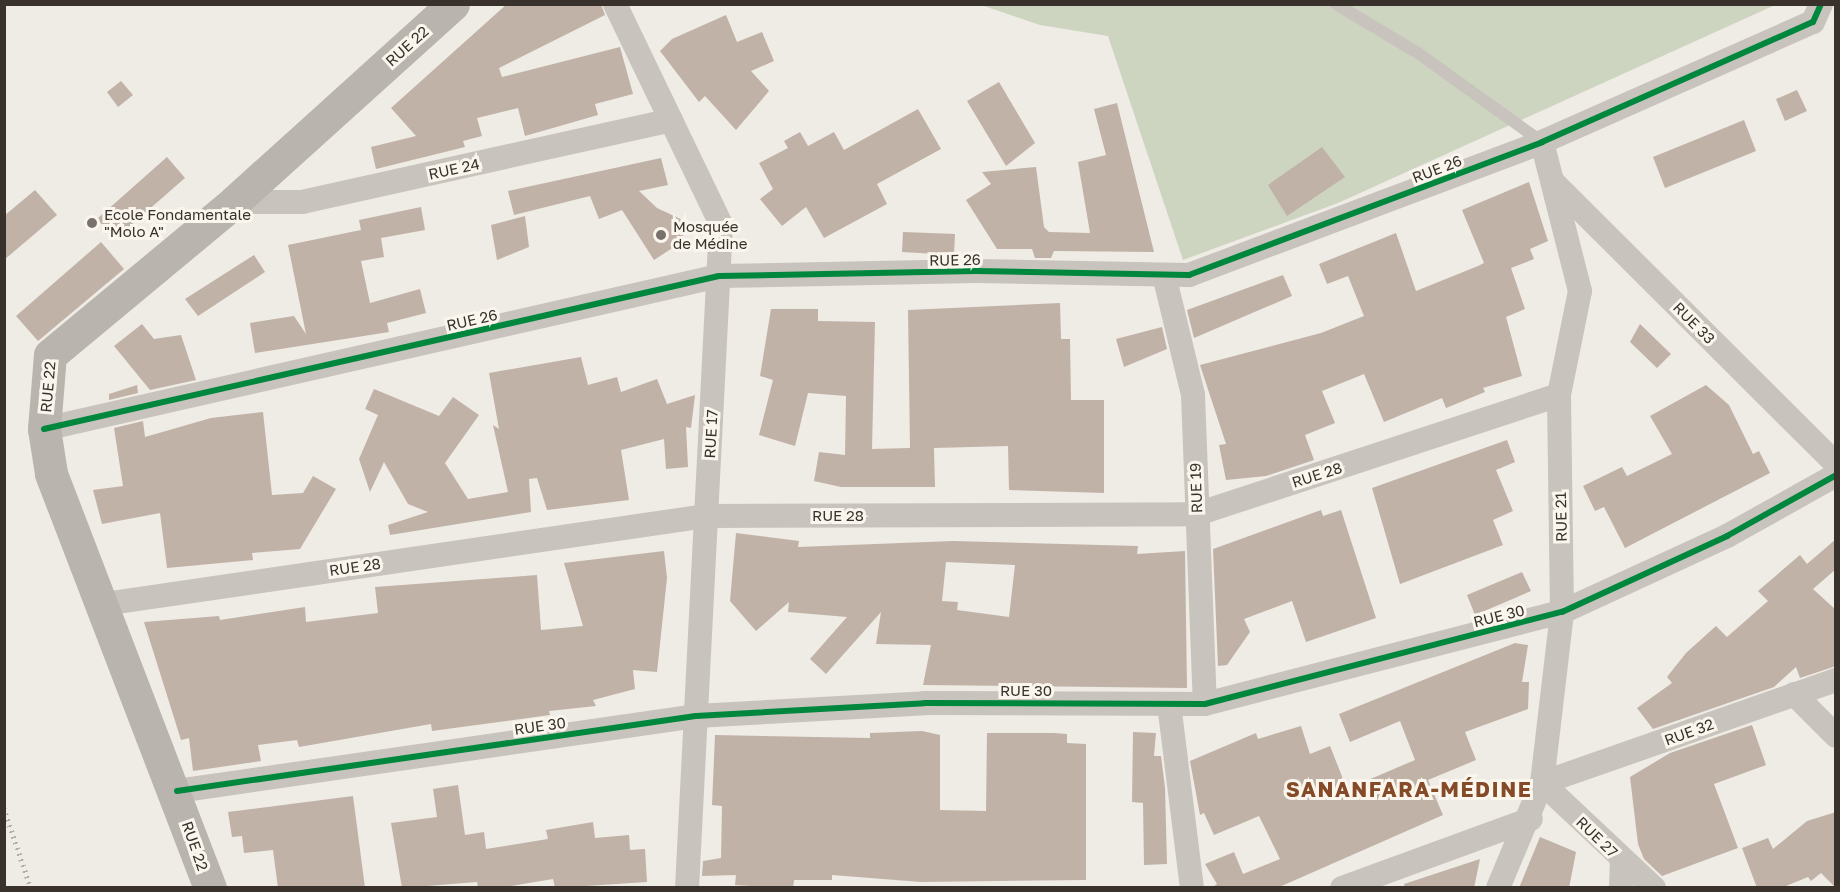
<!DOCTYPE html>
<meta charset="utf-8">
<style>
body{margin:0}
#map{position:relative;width:1840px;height:892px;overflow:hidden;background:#efebe5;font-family:"Golos Text",sans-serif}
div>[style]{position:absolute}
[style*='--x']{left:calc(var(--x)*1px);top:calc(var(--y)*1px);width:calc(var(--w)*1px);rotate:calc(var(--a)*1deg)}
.green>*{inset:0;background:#cdd4c0}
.building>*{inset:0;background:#c1b2a7}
.lane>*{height:12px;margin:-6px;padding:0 6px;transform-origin:6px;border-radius:6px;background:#c8c3bd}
.street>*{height:24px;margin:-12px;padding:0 12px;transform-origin:12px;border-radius:12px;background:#c8c3bd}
.secondary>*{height:33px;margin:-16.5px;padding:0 16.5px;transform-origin:16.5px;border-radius:16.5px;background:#b9b4ae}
.rail>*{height:4.5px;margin-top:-2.25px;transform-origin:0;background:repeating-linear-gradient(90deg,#b0aca7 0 1.5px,transparent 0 6px)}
.cycleway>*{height:6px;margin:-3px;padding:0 3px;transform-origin:3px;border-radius:3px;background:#00873e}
.dots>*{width:16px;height:16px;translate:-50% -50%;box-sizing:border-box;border:3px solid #faf6ed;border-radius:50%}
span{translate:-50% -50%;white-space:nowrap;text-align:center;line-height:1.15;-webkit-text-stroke:6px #faf6ed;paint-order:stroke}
.street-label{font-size:15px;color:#39312b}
.poi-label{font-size:15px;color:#39312b}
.left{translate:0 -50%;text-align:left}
.district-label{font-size:21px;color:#854a27;font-weight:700;letter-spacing:1.5px}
.frame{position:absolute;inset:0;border:6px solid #39312b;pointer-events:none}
</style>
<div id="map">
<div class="green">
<i style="clip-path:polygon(981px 5px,1775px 5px,1338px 203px,1183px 260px,1108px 36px,1040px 25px)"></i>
</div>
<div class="building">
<i style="clip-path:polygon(507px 4px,601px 4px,605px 15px,499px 68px,502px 77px,620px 47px,633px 94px,595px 104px,598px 115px,525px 136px,518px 108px,477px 118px,482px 136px,463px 141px,465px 147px,376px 169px,371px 147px,416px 136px,391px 108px)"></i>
<i style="clip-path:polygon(726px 15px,737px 42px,762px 32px,774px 61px,751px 71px,769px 91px,736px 130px,705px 96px,699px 102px,660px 51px,672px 39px)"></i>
<i style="clip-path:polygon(121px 81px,133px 95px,118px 107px,107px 92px)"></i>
<i style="clip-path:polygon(999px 82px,1035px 143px,1006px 166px,967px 101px)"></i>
<i style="clip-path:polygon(1797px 90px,1807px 111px,1785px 121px,1776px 99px)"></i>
<i style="clip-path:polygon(1117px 103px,1154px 252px,1054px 251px,1051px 258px,1035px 258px,1032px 249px,997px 249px,966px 200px,991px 184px,982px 172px,1036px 167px,1044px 227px,1049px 232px,1090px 233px,1078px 162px,1106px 155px,1094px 109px)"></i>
<i style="clip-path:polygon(918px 109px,941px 149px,877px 184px,887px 204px,824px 238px,806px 207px,782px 226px,760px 199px,773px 189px,759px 163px,788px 148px,784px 141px,800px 132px,808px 146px,834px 132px,844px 150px)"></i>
<i style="clip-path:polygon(1744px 120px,1756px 151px,1665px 188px,1653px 157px)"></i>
<i style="clip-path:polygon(1322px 147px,1345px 177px,1287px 216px,1268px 185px)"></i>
<i style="clip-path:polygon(167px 157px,185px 178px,115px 239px,97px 219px)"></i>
<i style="clip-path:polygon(661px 158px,668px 185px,639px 191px,657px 208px,689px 223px,680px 243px,654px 260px,622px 210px,599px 219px,590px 196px,514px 215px,508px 191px)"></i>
<i style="clip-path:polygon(1529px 182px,1548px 241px,1530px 249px,1534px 259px,1511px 268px,1525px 309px,1506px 317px,1522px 376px,1483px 388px,1485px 392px,1446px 408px,1442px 398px,1384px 422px,1364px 374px,1322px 391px,1335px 423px,1305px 435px,1314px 460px,1266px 476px,1226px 480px,1219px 445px,1226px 444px,1200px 365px,1321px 333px,1364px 316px,1348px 276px,1327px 284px,1319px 264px,1396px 233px,1416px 291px,1478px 266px,1484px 263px,1462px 210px)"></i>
<i style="clip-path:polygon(35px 190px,57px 215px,4px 260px,4px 216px)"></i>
<i style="clip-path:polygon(421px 207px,425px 230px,381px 238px,384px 257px,361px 261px,370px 303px,420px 289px,426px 313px,387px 323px,389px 332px,255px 353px,250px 323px,294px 316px,306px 334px,288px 245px,361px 230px,359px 220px)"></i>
<i style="clip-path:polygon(525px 216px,529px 247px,497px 260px,491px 225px)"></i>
<i style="clip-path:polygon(903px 232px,955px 234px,954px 255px,902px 252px)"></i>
<i style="clip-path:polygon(101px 242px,124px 269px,38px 341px,16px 316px)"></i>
<i style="clip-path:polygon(254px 255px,265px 272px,198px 316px,185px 299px)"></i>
<i style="clip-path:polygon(1283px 275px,1292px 296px,1194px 338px,1187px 310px)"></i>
<i style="clip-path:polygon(1060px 303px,1061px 339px,1070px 339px,1071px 400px,1104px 400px,1104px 493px,1009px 490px,1008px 446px,934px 448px,935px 487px,841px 487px,814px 481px,819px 452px,845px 455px,846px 396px,808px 393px,795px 446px,759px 435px,773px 380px,760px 376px,771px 309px,818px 309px,818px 321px,875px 322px,872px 449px,910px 448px,908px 310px)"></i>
<i style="clip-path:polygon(142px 324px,154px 339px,181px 335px,196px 380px,150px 390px,114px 346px)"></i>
<i style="clip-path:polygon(1640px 324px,1671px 354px,1657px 368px,1630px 342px)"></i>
<i style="clip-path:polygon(1162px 327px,1167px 349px,1124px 367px,1116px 339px)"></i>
<i style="clip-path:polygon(581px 357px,588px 385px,617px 377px,621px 392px,657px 379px,667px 404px,695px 395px,691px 428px,686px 427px,688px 467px,666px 469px,664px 439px,621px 450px,629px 500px,547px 510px,537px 478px,529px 479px,531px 512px,390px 535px,388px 525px,428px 512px,408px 504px,384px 462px,370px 492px,359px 459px,378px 415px,365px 409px,374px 389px,439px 416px,453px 397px,479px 415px,445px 463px,468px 499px,508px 492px,493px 425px,499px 429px,489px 373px)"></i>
<i style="clip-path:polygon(137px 385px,138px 393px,109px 400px,109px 394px)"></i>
<i style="clip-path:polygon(1706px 385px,1729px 405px,1753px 454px,1759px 451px,1770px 473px,1625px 548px,1604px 507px,1595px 511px,1583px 486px,1622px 467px,1627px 476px,1672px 454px,1650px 416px)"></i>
<i style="clip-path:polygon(263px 412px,272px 495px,303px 493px,313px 476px,336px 489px,300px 549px,252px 553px,253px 560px,167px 568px,160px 513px,102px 524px,93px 490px,123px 486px,114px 428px,143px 421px,145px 437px,211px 418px)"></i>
<i style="clip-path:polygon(1507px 440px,1515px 462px,1496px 470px,1513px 511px,1493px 520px,1503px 545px,1400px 584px,1372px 488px)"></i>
<i style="clip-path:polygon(1321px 510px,1323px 516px,1341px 510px,1376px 618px,1306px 642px,1292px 601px,1244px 619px,1250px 632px,1227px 665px,1218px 666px,1213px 549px)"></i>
<i style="clip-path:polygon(evenodd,736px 533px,799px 541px,798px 547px,953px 541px,1138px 546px,1137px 554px,1185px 551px,1187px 688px,923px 685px,931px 645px,876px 644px,881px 612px,826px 674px,810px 659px,847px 617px,788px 612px,789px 602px,756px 631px,730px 601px,736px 533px,946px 562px,1015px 565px,1009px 617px,957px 610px,958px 602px,942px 601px,946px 562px)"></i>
<i style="clip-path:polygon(1836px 539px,1836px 569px,1813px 589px,1836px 610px,1836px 666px,1800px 678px,1796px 667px,1774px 687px,1653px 729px,1637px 708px,1672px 683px,1667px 677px,1686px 653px,1716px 626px,1727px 637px,1768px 601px,1758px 591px,1800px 555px,1807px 564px)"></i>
<i style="clip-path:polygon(664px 551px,667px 578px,657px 672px,633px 670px,635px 689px,593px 700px,596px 706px,549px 711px,550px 715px,432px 731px,431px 724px,299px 747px,297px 740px,258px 745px,261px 761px,193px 771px,189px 738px,181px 740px,144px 622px,219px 616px,220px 620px,305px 607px,306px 622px,378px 613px,375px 587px,537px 575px,541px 630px,583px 626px,564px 563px)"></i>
<i style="clip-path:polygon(1522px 572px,1531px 591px,1475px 615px,1467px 595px)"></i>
<i style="clip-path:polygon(1515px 643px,1528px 645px,1522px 682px,1529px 682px,1528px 709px,1465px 732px,1476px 760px,1428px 780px,1443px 815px,1277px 888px,1211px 888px,1217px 884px,1205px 864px,1234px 852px,1243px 874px,1280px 859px,1259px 816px,1214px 835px,1204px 813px,1200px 815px,1190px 761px,1256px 733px,1258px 739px,1301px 726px,1310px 754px,1330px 746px,1347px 789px,1415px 760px,1400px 721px,1350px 742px,1339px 714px)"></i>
<i style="clip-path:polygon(1752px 725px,1766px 765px,1714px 784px,1738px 848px,1662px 876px,1644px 859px,1638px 844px,1630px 777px,1670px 753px)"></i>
<i style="clip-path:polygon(922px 731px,940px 735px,940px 810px,986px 811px,987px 733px,1054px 733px,1067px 734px,1067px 743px,1086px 744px,1086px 880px,921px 882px,832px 875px,832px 880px,794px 880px,793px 888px,783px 888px,735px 885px,736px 875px,702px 876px,703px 861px,721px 858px,722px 806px,712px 805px,715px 735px,870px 738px,870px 733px)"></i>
<i style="clip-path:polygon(1133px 732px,1156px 733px,1154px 756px,1161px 756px,1165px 788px,1167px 864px,1144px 865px,1143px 803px,1132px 802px)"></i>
<i style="clip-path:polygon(458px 785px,465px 835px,484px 832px,486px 849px,548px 839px,546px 830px,593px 822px,595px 838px,629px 835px,630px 850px,645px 849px,647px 882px,555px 888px,553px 879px,499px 888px,478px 888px,477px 882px,402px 888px,391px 823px,437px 817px,433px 789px)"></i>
<i style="clip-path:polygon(353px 796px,365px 888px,278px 888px,273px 850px,244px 853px,242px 836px,232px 837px,228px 812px)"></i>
<i style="clip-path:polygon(1836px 812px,1836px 888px,1821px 873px,1811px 881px,1808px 877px,1781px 888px,1757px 888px,1742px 848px,1768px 838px,1773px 849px,1807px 821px)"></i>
<i style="clip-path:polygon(1540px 837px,1576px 852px,1569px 888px,1519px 888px)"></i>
<i style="clip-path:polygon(1480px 859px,1474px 888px,1405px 888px,1404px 884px)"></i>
</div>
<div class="lane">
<i style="--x:1336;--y:4;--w:96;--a:30.9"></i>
<i style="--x:1418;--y:53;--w:153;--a:35.7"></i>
</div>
<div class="street">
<i style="--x:615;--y:4;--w:244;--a:64.3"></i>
<i style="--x:721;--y:224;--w:665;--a:92.93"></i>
<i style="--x:1553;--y:182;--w:400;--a:44.9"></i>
<i style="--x:234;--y:202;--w:68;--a:0"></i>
<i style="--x:302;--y:202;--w:378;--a:-12.5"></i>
<i style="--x:1164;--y:275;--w:123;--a:76.4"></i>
<i style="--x:1193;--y:395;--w:309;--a:87.8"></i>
<i style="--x:44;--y:429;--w:692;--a:-12.77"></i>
<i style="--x:719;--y:276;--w:257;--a:-1.1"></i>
<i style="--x:976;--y:271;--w:213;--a:1.1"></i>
<i style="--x:1189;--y:275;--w:377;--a:-20.6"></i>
<i style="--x:1542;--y:142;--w:296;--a:-23.9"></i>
<i style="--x:1813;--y:22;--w:20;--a:-66"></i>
<i style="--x:104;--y:604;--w:608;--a:-8.32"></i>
<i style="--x:706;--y:516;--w:491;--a:-0.2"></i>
<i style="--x:1197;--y:514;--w:381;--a:-18.2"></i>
<i style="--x:1794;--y:694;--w:59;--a:45"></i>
<i style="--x:1169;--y:704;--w:185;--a:82.9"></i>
<i style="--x:177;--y:791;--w:524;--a:-8.22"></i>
<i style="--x:696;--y:716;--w:229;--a:-3.2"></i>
<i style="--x:925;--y:703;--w:280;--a:0.2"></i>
<i style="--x:1205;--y:704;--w:369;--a:-14.5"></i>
<i style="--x:1562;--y:612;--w:182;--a:-24.7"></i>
<i style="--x:1727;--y:536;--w:125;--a:-29.2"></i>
<i style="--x:1342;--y:888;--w:201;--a:-20.1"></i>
<i style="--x:1498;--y:888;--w:114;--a:-67.3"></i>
<i style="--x:1542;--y:783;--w:172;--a:-83.3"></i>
<i style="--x:1562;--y:612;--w:217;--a:-90.8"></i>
<i style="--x:1559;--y:395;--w:106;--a:-78.6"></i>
<i style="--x:1580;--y:291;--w:154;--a:-104.3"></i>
<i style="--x:1621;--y:888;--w:27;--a:-88"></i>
<i style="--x:1654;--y:888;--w:154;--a:-136.8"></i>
<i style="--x:1542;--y:783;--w:312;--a:-19.3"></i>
</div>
<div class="secondary">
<i style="--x:210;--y:888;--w:444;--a:-111"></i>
<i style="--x:51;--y:473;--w:45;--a:-99"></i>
<i style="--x:44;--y:429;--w:74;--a:-85.4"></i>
<i style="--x:50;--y:355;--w:239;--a:-39.7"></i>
<i style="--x:234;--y:202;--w:295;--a:-42.1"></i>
</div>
<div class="rail">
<i style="--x:4;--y:808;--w:84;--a:71.4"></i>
</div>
<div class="cycleway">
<i style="--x:44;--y:429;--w:692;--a:-12.77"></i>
<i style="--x:719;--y:276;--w:257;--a:-1.1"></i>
<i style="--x:976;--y:271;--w:213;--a:1.1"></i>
<i style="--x:1189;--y:275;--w:377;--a:-20.6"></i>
<i style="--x:1542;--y:142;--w:296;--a:-23.9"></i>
<i style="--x:1813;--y:22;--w:20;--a:-66"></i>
<i style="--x:177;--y:791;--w:524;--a:-8.22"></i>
<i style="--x:696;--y:716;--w:229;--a:-3.2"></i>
<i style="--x:925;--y:703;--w:280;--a:0.2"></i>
<i style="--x:1205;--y:704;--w:369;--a:-14.5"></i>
<i style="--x:1562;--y:612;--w:182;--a:-24.7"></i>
<i style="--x:1727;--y:536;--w:125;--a:-29.2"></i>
</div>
<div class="dots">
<i style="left:92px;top:223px;background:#79726c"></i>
<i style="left:661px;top:235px;background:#79726c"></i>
</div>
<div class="street-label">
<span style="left:407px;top:46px;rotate:-42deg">RUE 22</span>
<span style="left:454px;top:169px;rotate:-12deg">RUE 24</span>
<span style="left:1437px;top:169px;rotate:-21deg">RUE 26</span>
<span style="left:955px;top:260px;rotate:-1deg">RUE 26</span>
<span style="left:472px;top:320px;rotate:-13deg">RUE 26</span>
<span style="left:1694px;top:323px;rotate:45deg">RUE 33</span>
<span style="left:48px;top:387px;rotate:-85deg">RUE 22</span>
<span style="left:711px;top:434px;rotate:-87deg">RUE 17</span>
<span style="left:1317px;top:475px;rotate:-18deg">RUE 28</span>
<span style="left:1196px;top:488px;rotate:-92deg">RUE 19</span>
<span style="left:838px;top:516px">RUE 28</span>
<span style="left:1561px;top:517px;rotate:-91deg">RUE 21</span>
<span style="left:355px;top:567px;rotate:-8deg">RUE 28</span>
<span style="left:1499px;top:616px;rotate:-14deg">RUE 30</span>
<span style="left:1026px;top:691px">RUE 30</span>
<span style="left:540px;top:726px;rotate:-8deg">RUE 30</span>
<span style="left:1689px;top:732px;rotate:-20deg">RUE 32</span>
<span style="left:1597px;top:837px;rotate:44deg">RUE 27</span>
<span style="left:195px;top:846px;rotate:71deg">RUE 22</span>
</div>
<div class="poi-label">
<span class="left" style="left:104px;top:223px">Ecole Fondamentale<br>"Molo A"</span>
<span class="left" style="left:673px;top:235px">Mosquée<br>de Médine</span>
</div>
<div class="district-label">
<span style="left:1409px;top:789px">SANANFARA-MÉDINE</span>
</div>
<div class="frame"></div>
</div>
